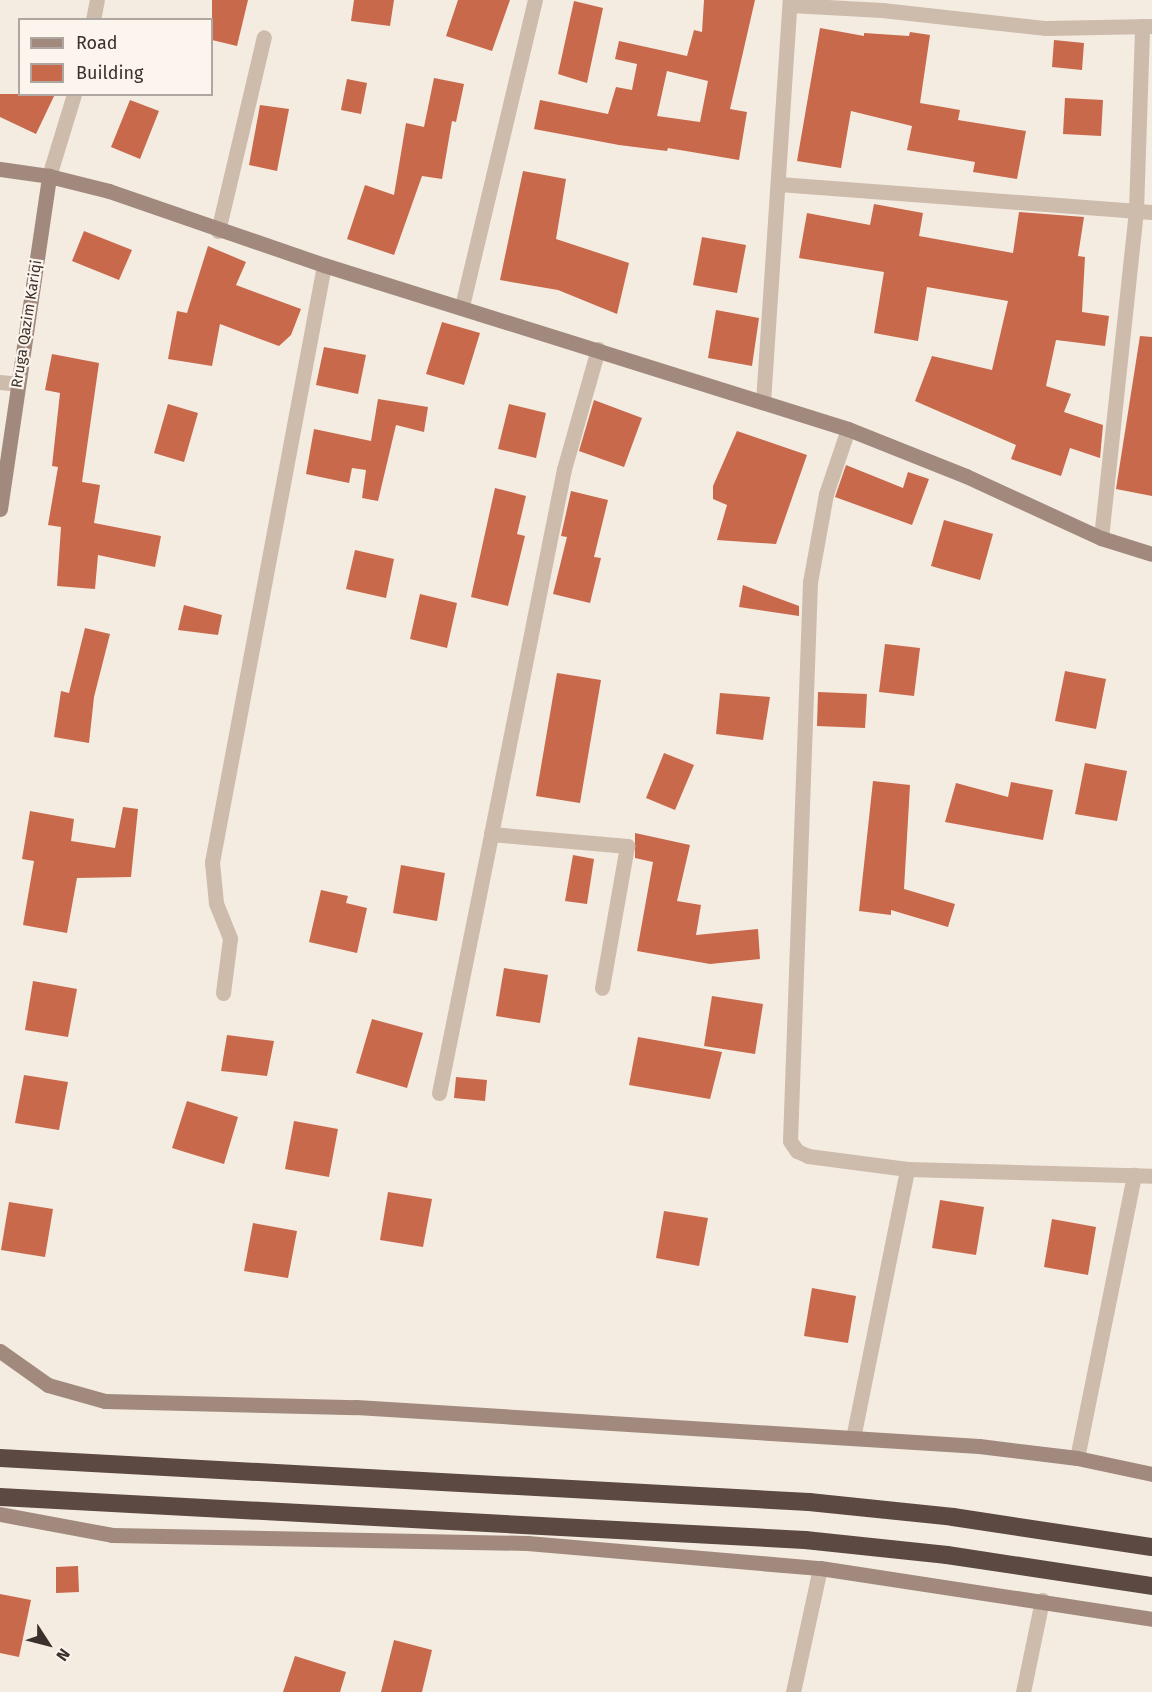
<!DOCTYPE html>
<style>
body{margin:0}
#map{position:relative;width:1152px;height:1692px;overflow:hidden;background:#f4ebe1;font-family:"Fira Sans",sans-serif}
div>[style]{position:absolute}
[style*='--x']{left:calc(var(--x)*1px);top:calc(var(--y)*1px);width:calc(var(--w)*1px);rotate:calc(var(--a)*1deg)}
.building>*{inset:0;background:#c8694b}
.street>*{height:15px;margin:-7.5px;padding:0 7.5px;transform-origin:7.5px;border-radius:7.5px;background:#cdbbac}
.secondary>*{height:15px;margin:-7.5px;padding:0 7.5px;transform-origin:7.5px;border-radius:7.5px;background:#a18a7d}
.highway>*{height:18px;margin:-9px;padding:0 9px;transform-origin:9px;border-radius:9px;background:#5c4a42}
span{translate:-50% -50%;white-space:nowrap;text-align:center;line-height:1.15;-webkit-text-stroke:4.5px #fbf5ee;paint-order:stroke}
.street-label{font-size:15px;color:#3b302b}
.legend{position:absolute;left:18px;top:18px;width:195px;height:78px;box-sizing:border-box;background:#fbf5ee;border:2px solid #aea6a0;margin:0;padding:8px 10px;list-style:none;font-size:18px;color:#3b302b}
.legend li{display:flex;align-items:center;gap:12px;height:30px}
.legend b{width:30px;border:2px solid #aea6a0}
.north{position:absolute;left:18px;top:1614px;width:60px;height:60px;-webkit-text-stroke:4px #fbf5ee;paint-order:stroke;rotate:126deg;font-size:16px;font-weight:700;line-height:24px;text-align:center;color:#3b302b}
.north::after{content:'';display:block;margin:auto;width:21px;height:27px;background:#3b302b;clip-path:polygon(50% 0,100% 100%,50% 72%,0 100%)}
</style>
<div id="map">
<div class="building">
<i style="clip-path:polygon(212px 0,248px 0,237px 46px,212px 40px)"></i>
<i style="clip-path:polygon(354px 0,394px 0,390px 26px,351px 21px)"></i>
<i style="clip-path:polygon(458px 0,510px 0,492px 51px,446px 36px)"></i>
<i style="clip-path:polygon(evenodd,704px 0,755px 0,730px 109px,747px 112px,739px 160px,668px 148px,667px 151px,619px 145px,534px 129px,540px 100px,608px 114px,616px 87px,632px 90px,637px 64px,615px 59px,619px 41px,687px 56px,694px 30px,702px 32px,704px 0,667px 71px,708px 81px,700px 122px,657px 116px,667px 71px)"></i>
<i style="clip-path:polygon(574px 1px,603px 8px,587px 83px,558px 74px)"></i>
<i style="clip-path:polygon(820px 28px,864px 36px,864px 33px,909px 36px,910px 32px,930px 35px,920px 103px,960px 110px,958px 120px,1026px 131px,1017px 179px,973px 172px,975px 162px,907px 150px,912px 126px,851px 111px,841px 168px,797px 161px)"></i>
<i style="clip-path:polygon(1054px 40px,1084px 43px,1082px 70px,1052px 67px)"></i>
<i style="clip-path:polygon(434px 78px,464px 84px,456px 122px,452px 121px,442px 179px,422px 176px,394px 255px,347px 239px,365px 185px,394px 195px,406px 123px,424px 127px)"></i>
<i style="clip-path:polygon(347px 79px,367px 83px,361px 114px,341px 110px)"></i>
<i style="clip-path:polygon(0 94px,55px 94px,36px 134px,0 117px)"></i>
<i style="clip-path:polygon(1065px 98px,1103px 100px,1101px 136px,1063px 134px)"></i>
<i style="clip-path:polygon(130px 100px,159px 111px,140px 159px,111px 147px)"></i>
<i style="clip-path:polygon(260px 105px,289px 109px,277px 171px,249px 165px)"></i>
<i style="clip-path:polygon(523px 171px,566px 179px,556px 239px,629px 263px,617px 314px,558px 290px,500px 280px)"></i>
<i style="clip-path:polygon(874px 204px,923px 213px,919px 236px,1013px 253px,1019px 212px,1084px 217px,1078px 256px,1085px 257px,1082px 312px,1109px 316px,1105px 346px,1056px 340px,1046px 386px,1071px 394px,1064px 412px,1103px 425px,1100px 458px,1070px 448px,1061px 476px,1011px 459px,1016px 445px,915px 401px,932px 356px,992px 370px,1008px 301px,927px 287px,918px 341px,874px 333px,884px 272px,799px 258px,807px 213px,870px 225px)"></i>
<i style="clip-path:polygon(84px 231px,132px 250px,119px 280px,72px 261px)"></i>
<i style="clip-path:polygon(702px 237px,746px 245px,737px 293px,693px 285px)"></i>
<i style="clip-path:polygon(208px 246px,246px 262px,236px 285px,301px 309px,291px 335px,279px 346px,220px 324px,212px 366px,168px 359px,177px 311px,187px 313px)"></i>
<i style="clip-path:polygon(716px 310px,759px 318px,752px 366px,708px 358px)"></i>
<i style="clip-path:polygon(442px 322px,480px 333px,464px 385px,426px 374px)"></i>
<i style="clip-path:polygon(1140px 336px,1152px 337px,1152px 496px,1116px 489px)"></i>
<i style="clip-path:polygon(324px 347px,366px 355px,358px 394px,316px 385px)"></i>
<i style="clip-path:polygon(52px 354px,99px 363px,82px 482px,100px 485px,94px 523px,161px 536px,155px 567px,98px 555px,95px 589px,57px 586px,61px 527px,48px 525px,58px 467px,52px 466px,60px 393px,45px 390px)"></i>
<i style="clip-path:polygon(378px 399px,428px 407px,424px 432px,396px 425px,378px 501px,362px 498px,366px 470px,352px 468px,349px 483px,306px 474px,314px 429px,371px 441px)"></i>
<i style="clip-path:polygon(594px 400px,642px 418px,624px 467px,579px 451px)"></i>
<i style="clip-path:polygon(168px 404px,198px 413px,184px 462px,154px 453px)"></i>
<i style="clip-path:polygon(509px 404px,546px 413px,536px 458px,498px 449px)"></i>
<i style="clip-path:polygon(737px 431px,807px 455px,776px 544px,717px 540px,727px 505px,713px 499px,713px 486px)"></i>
<i style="clip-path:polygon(846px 465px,903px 488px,908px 472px,929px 479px,912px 525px,835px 497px)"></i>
<i style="clip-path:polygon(495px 488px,526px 496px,517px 534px,525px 536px,508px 606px,471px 597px)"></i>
<i style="clip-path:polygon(571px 491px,608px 500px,594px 557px,601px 558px,590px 603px,553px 594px,567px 537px,561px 536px)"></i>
<i style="clip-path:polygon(944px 520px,993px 534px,980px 580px,931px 566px)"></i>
<i style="clip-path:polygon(355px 550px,394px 559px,386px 598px,346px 589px)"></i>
<i style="clip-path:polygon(743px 585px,799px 606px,799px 616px,739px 607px)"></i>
<i style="clip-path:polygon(420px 594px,457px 603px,447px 648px,410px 639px)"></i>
<i style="clip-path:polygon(184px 605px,222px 615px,218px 635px,178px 630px)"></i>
<i style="clip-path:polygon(85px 628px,110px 634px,94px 697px,89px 743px,54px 737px,61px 691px,69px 693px)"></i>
<i style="clip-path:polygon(885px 644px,920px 648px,914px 696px,879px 692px)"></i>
<i style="clip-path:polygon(1065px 671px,1106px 679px,1096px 729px,1055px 721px)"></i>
<i style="clip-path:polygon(557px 673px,601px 680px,580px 803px,536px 796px)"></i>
<i style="clip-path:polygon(818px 692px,867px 694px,865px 728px,817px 726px)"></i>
<i style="clip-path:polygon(720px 693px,770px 697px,763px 740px,716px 734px)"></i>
<i style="clip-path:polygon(664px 753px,694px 765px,675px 810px,646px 798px)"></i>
<i style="clip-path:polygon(1085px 763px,1127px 771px,1117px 821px,1075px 814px)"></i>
<i style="clip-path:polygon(873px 781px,910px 785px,904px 889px,955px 904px,948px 927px,891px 910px,891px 915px,859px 911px)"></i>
<i style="clip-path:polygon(1011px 782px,1053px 790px,1043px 840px,945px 822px,956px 783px,1008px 797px)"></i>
<i style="clip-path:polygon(123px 807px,138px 809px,131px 877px,77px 878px,67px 933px,23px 925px,34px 861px,22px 859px,30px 811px,74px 819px,71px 841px,115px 848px)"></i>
<i style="clip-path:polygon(635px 833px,690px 845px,677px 901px,701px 905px,696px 935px,758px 929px,760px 959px,710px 964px,637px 951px,653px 862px,635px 858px)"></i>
<i style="clip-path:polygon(573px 855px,594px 859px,587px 904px,565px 901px)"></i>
<i style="clip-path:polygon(401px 865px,445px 873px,437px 921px,393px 913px)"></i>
<i style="clip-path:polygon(321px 890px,348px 896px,346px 903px,367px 908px,357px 953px,309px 942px)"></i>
<i style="clip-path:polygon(504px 968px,548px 975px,540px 1023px,496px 1016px)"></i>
<i style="clip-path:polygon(33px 981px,77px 989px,68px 1037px,25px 1030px)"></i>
<i style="clip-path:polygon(712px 996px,763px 1004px,755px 1054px,704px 1046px)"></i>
<i style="clip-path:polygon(372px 1019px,423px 1033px,407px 1088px,356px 1073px)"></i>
<i style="clip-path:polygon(227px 1035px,274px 1041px,267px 1076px,221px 1071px)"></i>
<i style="clip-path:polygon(638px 1037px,722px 1052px,710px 1099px,629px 1085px)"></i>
<i style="clip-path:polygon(24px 1075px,68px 1082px,59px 1130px,15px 1123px)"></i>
<i style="clip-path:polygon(456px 1077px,487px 1080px,485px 1101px,454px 1098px)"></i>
<i style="clip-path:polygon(187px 1101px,238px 1117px,224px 1164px,172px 1148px)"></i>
<i style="clip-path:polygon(294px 1121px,338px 1129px,329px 1177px,285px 1169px)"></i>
<i style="clip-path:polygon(388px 1192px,432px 1199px,423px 1247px,380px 1240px)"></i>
<i style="clip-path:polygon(940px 1200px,984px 1207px,976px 1255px,932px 1248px)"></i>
<i style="clip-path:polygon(9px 1202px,53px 1209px,45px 1257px,1px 1250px)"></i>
<i style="clip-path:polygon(664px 1211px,708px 1218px,699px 1266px,656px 1258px)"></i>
<i style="clip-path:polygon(1052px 1219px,1096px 1227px,1088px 1275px,1044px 1267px)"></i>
<i style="clip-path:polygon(253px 1223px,297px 1231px,288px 1278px,244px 1271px)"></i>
<i style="clip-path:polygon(812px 1288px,856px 1296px,848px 1343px,804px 1336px)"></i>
<i style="clip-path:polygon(78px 1566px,79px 1592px,56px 1593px,56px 1567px)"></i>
<i style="clip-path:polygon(0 1594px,31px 1600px,19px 1657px,0 1653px)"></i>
<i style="clip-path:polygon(394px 1640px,432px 1650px,422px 1692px,381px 1692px)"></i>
<i style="clip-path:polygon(295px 1656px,346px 1672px,340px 1692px,283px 1692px)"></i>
</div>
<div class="street">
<i style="--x:790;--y:5;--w:92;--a:3.1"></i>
<i style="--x:882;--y:10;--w:165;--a:6.3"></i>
<i style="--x:1046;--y:28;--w:106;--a:-1.1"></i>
<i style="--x:93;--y:20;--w:20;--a:-79"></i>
<i style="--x:49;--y:176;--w:86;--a:-73"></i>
<i style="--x:779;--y:184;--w:374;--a:4.3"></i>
<i style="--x:218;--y:231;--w:199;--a:-76.7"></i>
<i style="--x:462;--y:306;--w:315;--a:-76.6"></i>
<i style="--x:598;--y:349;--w:125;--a:105.8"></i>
<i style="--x:564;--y:469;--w:372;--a:101.3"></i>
<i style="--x:491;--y:834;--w:137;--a:5"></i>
<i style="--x:627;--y:846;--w:144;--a:100"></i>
<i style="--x:0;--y:382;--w:18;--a:6"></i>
<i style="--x:763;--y:402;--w:403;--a:-86.2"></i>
<i style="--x:848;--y:429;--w:69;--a:108.7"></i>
<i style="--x:826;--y:494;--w:89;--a:100.3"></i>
<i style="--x:810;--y:582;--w:559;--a:92.05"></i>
<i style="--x:790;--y:1141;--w:12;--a:55"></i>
<i style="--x:797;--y:1151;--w:12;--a:24"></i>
<i style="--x:808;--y:1156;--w:100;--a:7.5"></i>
<i style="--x:907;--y:1169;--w:245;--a:1.6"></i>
<i style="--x:1101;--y:538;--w:329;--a:-83.9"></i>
<i style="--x:1136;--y:211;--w:185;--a:-88.1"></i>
<i style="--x:223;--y:993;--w:55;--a:-82.7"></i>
<i style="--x:230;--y:938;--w:38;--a:-112"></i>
<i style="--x:216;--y:903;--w:41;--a:-95.6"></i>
<i style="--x:212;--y:862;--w:607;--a:-79.37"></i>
<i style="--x:439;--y:1093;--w:264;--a:-78.6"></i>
<i style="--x:853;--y:1438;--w:274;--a:-78.6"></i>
<i style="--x:1077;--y:1458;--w:289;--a:-78.6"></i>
<i style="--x:793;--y:1692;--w:127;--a:-77.7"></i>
<i style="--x:1023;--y:1692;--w:94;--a:-78.3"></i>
</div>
<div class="secondary">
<i style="--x:0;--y:169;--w:49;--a:8.1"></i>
<i style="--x:49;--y:176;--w:62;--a:14"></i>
<i style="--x:109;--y:191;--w:227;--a:19"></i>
<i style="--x:324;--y:265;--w:549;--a:17.38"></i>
<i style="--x:848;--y:429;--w:127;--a:21.7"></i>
<i style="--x:966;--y:476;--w:149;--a:24.7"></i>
<i style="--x:1101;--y:538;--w:53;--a:17.4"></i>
<i style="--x:0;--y:509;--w:337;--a:-81.6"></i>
<i style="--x:0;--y:1351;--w:59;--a:35.3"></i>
<i style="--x:48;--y:1385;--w:59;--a:15.7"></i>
<i style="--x:105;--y:1401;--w:251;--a:1.4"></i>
<i style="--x:356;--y:1407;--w:624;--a:3.58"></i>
<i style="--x:979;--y:1446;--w:99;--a:7"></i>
<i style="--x:1077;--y:1458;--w:77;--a:12"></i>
<i style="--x:0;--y:1514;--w:114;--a:10.6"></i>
<i style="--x:112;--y:1535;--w:415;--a:1.1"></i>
<i style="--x:527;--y:1543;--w:294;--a:4.9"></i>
<i style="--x:820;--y:1568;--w:336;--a:8.7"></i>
</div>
<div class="highway">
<i style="--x:0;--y:1458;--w:810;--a:3.11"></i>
<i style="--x:809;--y:1502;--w:145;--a:5.9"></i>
<i style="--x:953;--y:1517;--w:201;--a:8.6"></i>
<i style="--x:0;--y:1497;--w:806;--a:3.06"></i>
<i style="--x:805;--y:1540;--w:143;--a:6"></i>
<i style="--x:947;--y:1555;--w:207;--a:8.6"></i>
</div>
<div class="street-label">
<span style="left:27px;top:324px;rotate:-81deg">Rruga Qazim Kariqi</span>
</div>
<ul class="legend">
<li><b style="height:8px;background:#a18a7d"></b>Road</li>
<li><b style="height:16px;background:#c8694b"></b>Building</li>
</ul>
<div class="north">N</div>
</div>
